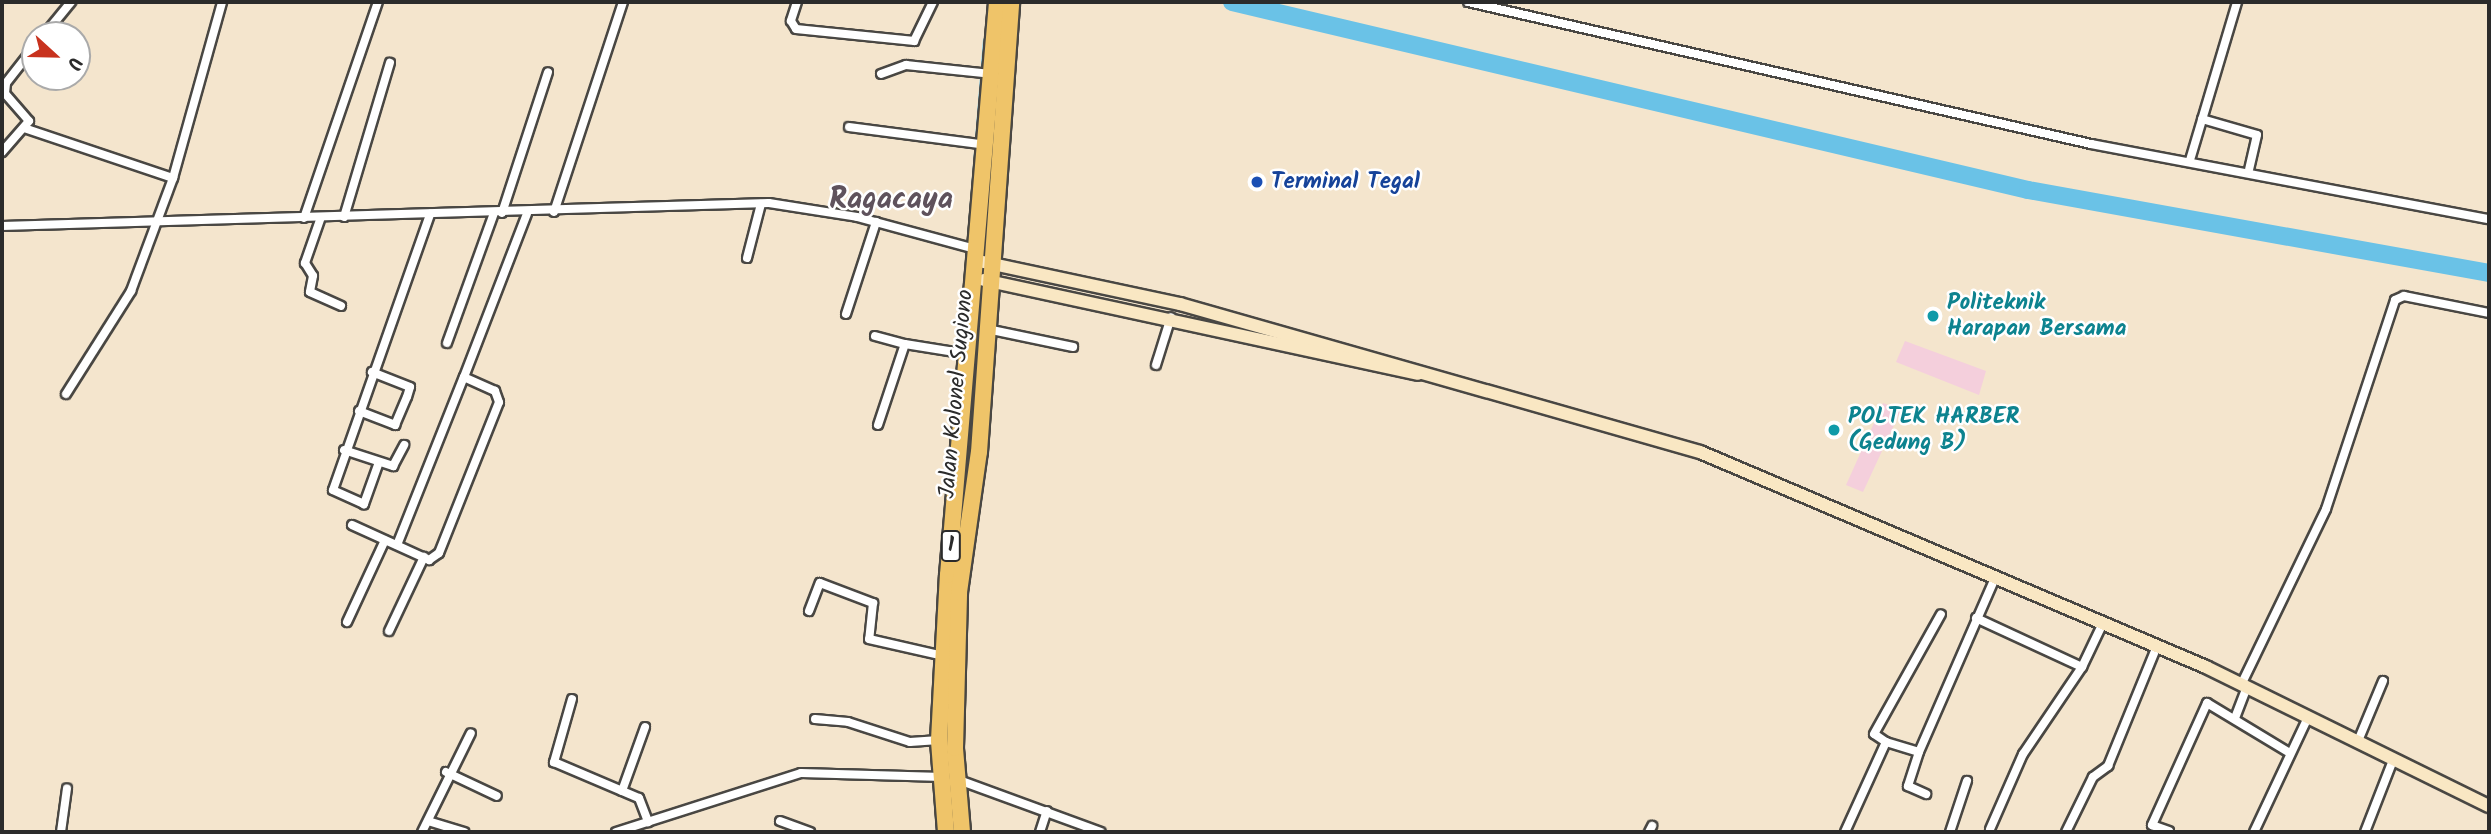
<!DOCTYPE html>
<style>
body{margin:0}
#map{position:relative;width:2491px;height:834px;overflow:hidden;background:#f4e5cd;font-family:Kalam,sans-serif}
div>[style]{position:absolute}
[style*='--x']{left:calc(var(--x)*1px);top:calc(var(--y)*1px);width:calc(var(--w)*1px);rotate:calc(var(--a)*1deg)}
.built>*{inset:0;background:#f4cfdc}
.stream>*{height:2.5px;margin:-1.25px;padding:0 1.25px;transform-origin:1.25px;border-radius:1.25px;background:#6ac2e7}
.river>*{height:18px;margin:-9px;padding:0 9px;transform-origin:9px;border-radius:9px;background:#6ac2e7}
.roads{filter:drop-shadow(2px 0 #494743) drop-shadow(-2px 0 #494743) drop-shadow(0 2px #494743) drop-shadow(0 -2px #494743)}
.street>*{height:8px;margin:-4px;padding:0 4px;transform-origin:4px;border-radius:4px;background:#fff}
.secondary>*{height:12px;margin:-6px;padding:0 6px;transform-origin:6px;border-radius:6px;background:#f9e7c3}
.highway>*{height:16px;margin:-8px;padding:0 8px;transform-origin:8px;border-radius:8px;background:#efc469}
.dots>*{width:19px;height:19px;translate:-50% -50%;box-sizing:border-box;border:4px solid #fff;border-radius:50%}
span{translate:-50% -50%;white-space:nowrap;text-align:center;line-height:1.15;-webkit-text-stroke:5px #fff;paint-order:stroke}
.shield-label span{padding:2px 5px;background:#fff;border:2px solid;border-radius:5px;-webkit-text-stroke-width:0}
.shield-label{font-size:21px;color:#2b2b2b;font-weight:700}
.transit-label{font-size:23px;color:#164399;font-weight:700}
.left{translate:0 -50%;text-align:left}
.culture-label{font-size:23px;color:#0d838f;font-weight:700}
.street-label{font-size:23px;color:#2b2b2b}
.district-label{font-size:30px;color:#5f525c;font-weight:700}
.frame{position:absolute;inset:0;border:4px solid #2b2b2b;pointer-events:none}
.north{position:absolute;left:21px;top:21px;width:70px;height:70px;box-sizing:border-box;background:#fff;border:2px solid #aaa;border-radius:50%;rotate:112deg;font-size:19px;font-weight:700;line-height:28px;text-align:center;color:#2b2b2b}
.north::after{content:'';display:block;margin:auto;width:24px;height:32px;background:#c8321e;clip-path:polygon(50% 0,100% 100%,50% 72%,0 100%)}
</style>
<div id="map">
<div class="built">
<i style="clip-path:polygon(1905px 341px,1986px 371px,1979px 395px,1896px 362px)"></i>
<i style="clip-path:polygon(1883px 403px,1901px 410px,1863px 492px,1846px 485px)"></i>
</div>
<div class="stream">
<i style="--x:957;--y:375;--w:336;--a:-85.4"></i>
<i style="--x:948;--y:473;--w:29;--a:-84"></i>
</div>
<div class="river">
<i style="--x:1232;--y:2;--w:818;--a:13.29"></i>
<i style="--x:2028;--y:190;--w:468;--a:10.2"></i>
</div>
<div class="roads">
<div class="street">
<i style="--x:797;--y:2;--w:20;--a:108"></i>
<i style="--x:791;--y:21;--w:9;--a:58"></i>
<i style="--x:796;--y:29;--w:119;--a:5.8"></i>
<i style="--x:914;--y:41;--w:43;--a:-64"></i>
<i style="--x:1468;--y:2;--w:639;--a:12.84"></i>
<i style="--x:2091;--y:144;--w:405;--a:10.7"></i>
<i style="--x:44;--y:35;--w:43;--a:-50.7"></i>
<i style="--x:881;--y:74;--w:27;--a:-20"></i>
<i style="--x:906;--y:65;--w:85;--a:6"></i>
<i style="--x:2202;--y:119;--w:57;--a:16.2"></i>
<i style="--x:2257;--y:135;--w:35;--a:103"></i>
<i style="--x:849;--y:127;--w:139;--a:7.4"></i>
<i style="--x:24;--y:128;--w:157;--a:18.6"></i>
<i style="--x:2;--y:152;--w:41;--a:-48.9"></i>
<i style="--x:29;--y:121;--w:37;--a:-131"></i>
<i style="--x:5;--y:93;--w:10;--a:-84"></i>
<i style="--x:6;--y:83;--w:47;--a:-51.9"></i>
<i style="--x:2190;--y:160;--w:165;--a:-73.4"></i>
<i style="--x:554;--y:212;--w:221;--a:-71.8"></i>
<i style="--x:502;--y:213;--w:148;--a:-71.9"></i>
<i style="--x:321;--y:217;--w:49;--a:109.2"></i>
<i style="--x:305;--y:263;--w:15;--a:58"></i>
<i style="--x:313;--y:276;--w:16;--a:101"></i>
<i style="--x:310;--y:292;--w:34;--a:24"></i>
<i style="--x:344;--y:217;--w:161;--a:-73.4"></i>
<i style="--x:304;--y:218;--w:228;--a:-71.1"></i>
<i style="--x:2;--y:226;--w:767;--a:-1.72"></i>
<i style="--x:769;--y:203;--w:89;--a:9"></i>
<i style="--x:857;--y:217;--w:123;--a:15.1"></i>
<i style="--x:747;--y:258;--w:56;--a:-75.5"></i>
<i style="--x:846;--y:314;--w:97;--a:-71.9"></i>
<i style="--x:987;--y:329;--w:88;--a:11.8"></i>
<i style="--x:875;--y:336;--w:31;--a:15"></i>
<i style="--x:447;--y:343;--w:138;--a:-70.1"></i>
<i style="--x:1156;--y:365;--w:50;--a:-72.6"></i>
<i style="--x:66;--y:394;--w:122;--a:-57.7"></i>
<i style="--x:131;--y:291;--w:121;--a:-69.6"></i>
<i style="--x:173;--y:178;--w:183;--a:-74.4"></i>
<i style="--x:359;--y:411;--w:39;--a:21"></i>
<i style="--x:395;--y:425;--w:30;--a:-67"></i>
<i style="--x:407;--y:397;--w:10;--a:-73"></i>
<i style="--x:410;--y:387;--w:41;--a:-158.5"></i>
<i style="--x:878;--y:425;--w:85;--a:-71.6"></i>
<i style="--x:905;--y:344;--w:63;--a:9.2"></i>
<i style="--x:344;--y:450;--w:52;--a:18.1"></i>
<i style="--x:393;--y:466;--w:24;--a:-62"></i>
<i style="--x:379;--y:462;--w:45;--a:109.7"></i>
<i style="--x:364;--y:504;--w:34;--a:-156"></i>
<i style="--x:333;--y:490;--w:293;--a:-70.6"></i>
<i style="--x:352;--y:525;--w:85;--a:24.4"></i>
<i style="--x:429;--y:560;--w:12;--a:-35"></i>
<i style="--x:439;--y:553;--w:162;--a:-68.3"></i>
<i style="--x:499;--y:402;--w:12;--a:-110"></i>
<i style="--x:495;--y:391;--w:34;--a:-156"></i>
<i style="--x:464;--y:377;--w:175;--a:-68.9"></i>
<i style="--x:397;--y:545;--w:181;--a:-68.3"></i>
<i style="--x:809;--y:611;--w:30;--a:-69"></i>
<i style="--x:820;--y:583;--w:57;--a:20.7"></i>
<i style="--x:873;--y:603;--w:36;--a:96"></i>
<i style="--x:869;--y:639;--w:76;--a:12.9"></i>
<i style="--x:1976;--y:618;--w:117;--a:24.8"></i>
<i style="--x:2082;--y:667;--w:105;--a:124.1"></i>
<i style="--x:2023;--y:754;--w:82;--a:113.7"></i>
<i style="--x:347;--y:622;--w:90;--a:-65.1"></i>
<i style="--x:389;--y:631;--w:82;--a:-64.7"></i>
<i style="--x:2082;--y:667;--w:49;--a:-64.5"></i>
<i style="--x:2242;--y:683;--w:193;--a:-64.2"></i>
<i style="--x:2326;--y:509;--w:220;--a:-71.7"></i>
<i style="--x:2395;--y:300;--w:10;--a:-24"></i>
<i style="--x:2404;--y:296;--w:87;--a:11.3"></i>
<i style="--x:572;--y:699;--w:66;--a:105.9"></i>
<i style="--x:554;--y:762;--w:92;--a:23"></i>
<i style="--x:639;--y:798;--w:26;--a:69"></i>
<i style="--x:2235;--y:718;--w:34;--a:-69"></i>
<i style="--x:815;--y:719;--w:33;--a:5"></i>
<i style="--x:848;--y:722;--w:65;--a:17.9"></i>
<i style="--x:910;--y:742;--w:29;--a:-4"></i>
<i style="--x:2358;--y:741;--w:65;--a:-67.4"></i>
<i style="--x:1886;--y:742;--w:14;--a:-146"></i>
<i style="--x:1874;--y:734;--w:137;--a:-60.8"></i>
<i style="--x:1919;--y:752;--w:36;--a:108"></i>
<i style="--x:1908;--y:786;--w:20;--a:24"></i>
<i style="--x:446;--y:772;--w:56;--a:25.2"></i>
<i style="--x:956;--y:779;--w:154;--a:20.1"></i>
<i style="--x:622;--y:791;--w:68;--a:-70.2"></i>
<i style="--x:428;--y:821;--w:38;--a:17"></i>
<i style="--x:780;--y:821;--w:32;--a:20"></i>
<i style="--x:2169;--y:831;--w:18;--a:-161"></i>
<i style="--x:2152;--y:825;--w:134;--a:-65.7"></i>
<i style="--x:2207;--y:703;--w:97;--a:31.1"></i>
<i style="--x:61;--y:832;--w:44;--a:-82.2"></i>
<i style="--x:422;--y:832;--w:110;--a:-63.7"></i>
<i style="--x:616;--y:832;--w:194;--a:-17.7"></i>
<i style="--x:801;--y:773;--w:142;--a:1.6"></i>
<i style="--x:1040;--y:832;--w:22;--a:-72"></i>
<i style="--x:1649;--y:832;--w:7;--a:-63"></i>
<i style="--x:1845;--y:832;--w:99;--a:-65.5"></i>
<i style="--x:1886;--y:742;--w:34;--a:17"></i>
<i style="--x:1919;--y:752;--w:190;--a:-66.4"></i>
<i style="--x:1950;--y:832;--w:54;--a:-71.6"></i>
<i style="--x:2066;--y:832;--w:61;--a:-63.9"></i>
<i style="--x:2093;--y:777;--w:19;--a:-36"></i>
<i style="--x:2108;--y:766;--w:130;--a:-67.8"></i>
<i style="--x:2254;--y:832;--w:127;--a:-64.8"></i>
<i style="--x:2365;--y:832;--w:77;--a:-68.7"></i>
</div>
<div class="secondary">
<i style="--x:974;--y:260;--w:211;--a:12.1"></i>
<i style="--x:1180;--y:304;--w:541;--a:15.89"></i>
<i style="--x:1700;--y:452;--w:550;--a:23.02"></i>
<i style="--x:2206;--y:667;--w:315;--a:26.2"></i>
<i style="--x:984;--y:280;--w:444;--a:12.2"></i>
</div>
<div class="highway">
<i style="--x:946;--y:832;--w:92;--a:-94.4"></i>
<i style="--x:939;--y:740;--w:165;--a:-86.9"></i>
<i style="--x:948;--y:575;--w:575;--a:-85.11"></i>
<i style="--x:962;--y:832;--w:84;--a:-94.8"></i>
<i style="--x:955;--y:748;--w:156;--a:-88.5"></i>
<i style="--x:959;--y:592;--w:141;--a:-81.9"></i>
<i style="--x:979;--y:452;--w:451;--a:-85.9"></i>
</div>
</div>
<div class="dots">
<i style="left:1257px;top:182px;background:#1a4fb4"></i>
<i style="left:1933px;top:316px;background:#0f9aa8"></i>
<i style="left:1834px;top:430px;background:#0f9aa8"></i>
</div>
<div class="shield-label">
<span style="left:951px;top:546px">1</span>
</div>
<div class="transit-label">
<span class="left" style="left:1271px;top:182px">Terminal Tegal</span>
</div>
<div class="culture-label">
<span class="left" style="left:1947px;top:316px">Politeknik<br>Harapan Bersama</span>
<span class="left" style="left:1848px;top:430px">POLTEK HARBER<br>(Gedung B)</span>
</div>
<div class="street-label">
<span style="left:957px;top:394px;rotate:-85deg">Jalan Kolonel Sugiono</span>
</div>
<div class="district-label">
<span style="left:891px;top:200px">Ragacaya</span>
</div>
<div class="frame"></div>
<div class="north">U</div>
</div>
